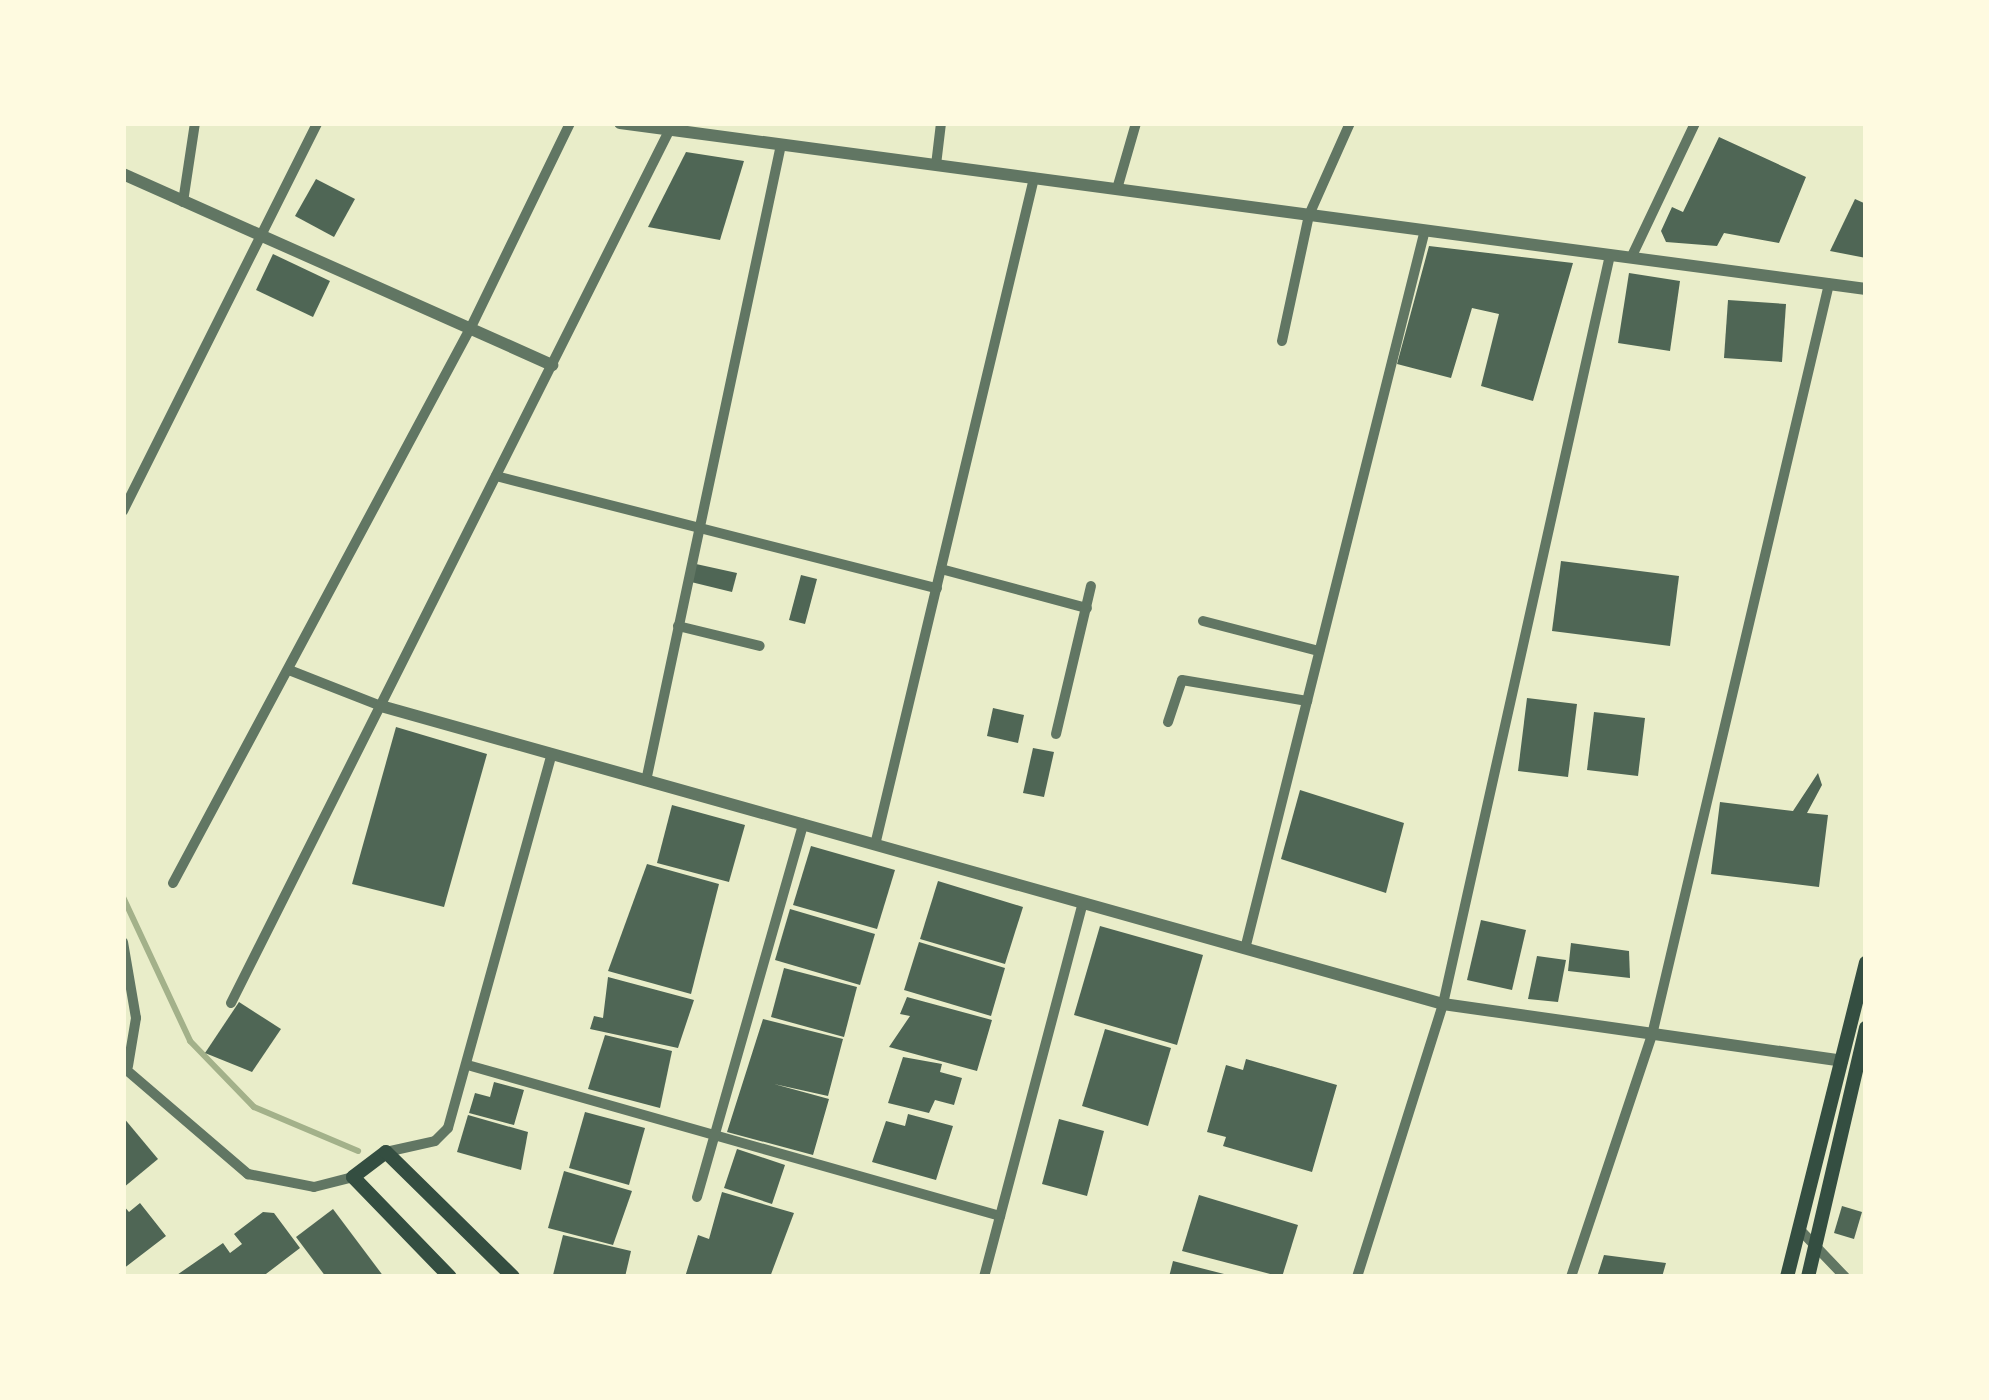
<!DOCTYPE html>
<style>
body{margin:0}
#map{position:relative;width:1989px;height:1400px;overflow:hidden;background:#e9edc9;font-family:Arial,sans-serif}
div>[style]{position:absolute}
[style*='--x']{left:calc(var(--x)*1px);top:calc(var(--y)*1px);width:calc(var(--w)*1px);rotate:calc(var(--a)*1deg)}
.stream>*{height:6px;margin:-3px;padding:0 3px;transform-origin:3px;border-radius:3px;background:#a3b18a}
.building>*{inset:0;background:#4f6655}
.minor>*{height:10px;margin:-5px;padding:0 5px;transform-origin:5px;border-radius:5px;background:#617663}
.tertiary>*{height:12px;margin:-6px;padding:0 6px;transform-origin:6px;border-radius:6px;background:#617663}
.secondary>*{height:14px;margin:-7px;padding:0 7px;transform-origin:7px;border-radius:7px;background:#344e41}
span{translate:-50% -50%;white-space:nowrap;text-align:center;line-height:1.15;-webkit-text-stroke:12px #fefae0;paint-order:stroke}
.frame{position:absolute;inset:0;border:126px solid #fefae0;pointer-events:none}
</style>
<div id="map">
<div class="stream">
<i style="--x:123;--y:897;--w:159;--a:65"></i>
<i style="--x:190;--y:1041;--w:92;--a:45.9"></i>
<i style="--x:254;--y:1107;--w:113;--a:22.9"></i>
</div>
<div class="building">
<i style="clip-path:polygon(1719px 137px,1806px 177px,1779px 243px,1724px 233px,1717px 246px,1666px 242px,1661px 231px,1672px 207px,1683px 212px)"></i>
<i style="clip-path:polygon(686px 152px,744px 161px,720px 240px,648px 227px)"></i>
<i style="clip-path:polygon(316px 179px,355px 199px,334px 237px,295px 216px)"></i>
<i style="clip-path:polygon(1855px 199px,1866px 204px,1866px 258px,1830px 251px)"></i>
<i style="clip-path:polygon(1429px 246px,1573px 263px,1533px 401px,1481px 386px,1499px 314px,1472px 308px,1451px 378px,1397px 364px)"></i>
<i style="clip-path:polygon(273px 254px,330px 281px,313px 317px,256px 290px)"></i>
<i style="clip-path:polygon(1629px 273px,1680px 281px,1670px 351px,1618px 343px)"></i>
<i style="clip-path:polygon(1728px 300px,1786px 304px,1782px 362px,1724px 358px)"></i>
<i style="clip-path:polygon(1561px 561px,1679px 576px,1670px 646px,1552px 631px)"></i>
<i style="clip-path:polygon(696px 564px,737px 573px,732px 592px,691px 582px)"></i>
<i style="clip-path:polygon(801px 575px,817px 579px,805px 624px,789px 620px)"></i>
<i style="clip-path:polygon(1527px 698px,1577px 704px,1568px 777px,1518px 771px)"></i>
<i style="clip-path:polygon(993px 708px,1024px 715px,1018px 743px,987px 736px)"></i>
<i style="clip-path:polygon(1594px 712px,1645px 718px,1638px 776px,1587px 770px)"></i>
<i style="clip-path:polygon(396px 727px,487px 754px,444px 907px,352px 884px)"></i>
<i style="clip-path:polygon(1033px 748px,1054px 752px,1044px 797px,1023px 793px)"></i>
<i style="clip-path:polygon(1818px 773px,1822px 785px,1807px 813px,1828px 815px,1819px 887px,1711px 874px,1720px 802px,1793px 811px)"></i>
<i style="clip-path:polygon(1300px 790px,1404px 823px,1386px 893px,1281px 859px)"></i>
<i style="clip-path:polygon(672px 805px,745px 825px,729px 882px,657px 863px)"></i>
<i style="clip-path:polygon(811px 846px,895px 870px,877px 929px,793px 905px)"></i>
<i style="clip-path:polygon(647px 864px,719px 884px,691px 994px,608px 971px)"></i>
<i style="clip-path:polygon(938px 881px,1023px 907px,1005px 964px,920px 939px)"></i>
<i style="clip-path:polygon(790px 909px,875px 934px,860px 985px,775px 960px)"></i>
<i style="clip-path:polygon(1481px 920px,1526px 930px,1512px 990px,1467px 980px)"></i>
<i style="clip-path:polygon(1100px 926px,1203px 955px,1177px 1045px,1074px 1015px)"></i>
<i style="clip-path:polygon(919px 942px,1005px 968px,991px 1016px,904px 990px)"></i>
<i style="clip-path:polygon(1571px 943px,1629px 951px,1630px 978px,1568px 971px)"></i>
<i style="clip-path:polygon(1537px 956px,1566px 960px,1558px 1002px,1528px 999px)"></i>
<i style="clip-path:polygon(784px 968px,857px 987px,844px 1037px,771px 1017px)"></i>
<i style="clip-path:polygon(608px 977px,694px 1000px,678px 1048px,590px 1029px,594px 1016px,603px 1018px)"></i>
<i style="clip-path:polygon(907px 997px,992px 1020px,977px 1071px,889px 1047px,910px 1016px,900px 1014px)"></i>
<i style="clip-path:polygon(239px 1002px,281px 1029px,252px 1072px,205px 1053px)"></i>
<i style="clip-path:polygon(763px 1019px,843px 1039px,828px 1096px,774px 1084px,829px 1099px,813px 1155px,727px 1132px)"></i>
<i style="clip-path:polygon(1105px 1029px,1171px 1048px,1148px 1126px,1082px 1106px)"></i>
<i style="clip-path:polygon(605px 1035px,672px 1051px,660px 1108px,588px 1089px)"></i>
<i style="clip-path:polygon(903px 1057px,942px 1064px,940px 1072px,962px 1078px,954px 1105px,935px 1100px,929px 1113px,888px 1103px)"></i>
<i style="clip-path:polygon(1246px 1059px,1337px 1085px,1312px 1172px,1223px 1146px,1226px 1137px,1207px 1132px,1226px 1065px,1243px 1070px)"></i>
<i style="clip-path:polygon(494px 1082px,524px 1090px,514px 1125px,469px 1113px,475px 1093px,490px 1097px)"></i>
<i style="clip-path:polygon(585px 1112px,645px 1128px,629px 1185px,569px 1168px)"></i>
<i style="clip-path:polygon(908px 1114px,953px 1126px,936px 1180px,872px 1162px,886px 1121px,905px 1126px)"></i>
<i style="clip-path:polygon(468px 1115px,528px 1132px,521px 1170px,457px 1152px)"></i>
<i style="clip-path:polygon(123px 1117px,158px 1159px,123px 1188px)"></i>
<i style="clip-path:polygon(1059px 1119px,1104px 1131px,1087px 1196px,1042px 1184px)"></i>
<i style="clip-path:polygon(737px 1149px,785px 1165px,772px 1204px,724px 1188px)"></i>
<i style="clip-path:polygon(564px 1171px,632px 1191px,613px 1245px,548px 1228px)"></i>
<i style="clip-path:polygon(722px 1192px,794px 1213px,770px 1277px,685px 1277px,698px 1235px,709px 1239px)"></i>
<i style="clip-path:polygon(1199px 1195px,1298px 1225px,1282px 1277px,1182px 1251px)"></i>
<i style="clip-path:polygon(140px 1203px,166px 1236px,123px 1269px,123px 1205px,129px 1212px)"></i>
<i style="clip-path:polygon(1842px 1206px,1862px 1212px,1854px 1239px,1834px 1233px)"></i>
<i style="clip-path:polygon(333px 1209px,384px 1277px,326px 1277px,296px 1237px)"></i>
<i style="clip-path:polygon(263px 1212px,274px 1213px,300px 1248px,262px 1277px,174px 1277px,223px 1243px,230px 1253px,242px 1244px,234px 1234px)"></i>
<i style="clip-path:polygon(563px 1235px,631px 1251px,625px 1277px,553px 1275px)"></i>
<i style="clip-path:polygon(1604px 1255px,1666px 1263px,1662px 1277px,1597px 1277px)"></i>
<i style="clip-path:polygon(1173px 1261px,1228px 1275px,1228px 1277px,1169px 1277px)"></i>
</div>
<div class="minor">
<i style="--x:936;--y:165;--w:42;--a:-83.2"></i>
<i style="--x:1117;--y:189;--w:69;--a:-73.9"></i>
<i style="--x:183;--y:202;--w:80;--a:-81.4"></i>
<i style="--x:1631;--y:258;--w:149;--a:-64.6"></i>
<i style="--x:1282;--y:341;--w:129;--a:-77.9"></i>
<i style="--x:1309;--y:215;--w:101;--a:-66"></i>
<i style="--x:496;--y:476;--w:455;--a:14.3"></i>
<i style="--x:123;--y:511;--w:434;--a:-63.4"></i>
<i style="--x:941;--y:569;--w:151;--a:15"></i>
<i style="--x:1203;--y:621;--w:120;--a:14.5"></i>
<i style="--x:678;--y:626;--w:84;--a:13.7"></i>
<i style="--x:289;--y:670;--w:99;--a:21.4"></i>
<i style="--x:1168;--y:722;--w:44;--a:-71.6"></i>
<i style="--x:1182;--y:680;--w:127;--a:9.5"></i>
<i style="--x:1056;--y:734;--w:152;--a:-76.7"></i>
<i style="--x:646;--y:781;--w:650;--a:-78.02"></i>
<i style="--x:875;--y:845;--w:686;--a:-76.59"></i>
<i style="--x:173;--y:883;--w:633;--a:-61.82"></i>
<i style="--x:472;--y:325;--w:225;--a:-64.1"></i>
<i style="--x:123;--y:942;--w:77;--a:80.3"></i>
<i style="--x:136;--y:1018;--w:49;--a:99.5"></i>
<i style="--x:1245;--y:949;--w:741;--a:-75.95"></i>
<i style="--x:231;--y:1003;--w:985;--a:-63.33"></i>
<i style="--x:471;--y:1066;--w:550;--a:15.83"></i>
<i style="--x:123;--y:1067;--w:165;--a:40.6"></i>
<i style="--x:248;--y:1174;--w:67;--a:11.1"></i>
<i style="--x:314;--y:1187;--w:40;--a:-14.4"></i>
<i style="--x:386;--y:1152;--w:50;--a:-12.7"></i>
<i style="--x:435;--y:1141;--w:18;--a:-45"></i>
<i style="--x:448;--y:1128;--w:388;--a:-74.5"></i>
<i style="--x:697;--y:1197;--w:388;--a:-74.1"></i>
<i style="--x:1802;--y:1232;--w:62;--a:46.3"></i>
<i style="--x:984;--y:1277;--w:387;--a:-75.2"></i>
<i style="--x:1357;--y:1277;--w:286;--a:-72.5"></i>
<i style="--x:1443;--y:1004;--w:767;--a:-77.43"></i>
<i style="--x:1571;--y:1277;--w:255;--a:-71.5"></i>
<i style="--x:1652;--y:1035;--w:772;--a:-76.74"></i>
</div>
<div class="tertiary">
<i style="--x:620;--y:123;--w:1257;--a:7.59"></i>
<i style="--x:123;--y:174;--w:470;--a:24"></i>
<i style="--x:381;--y:706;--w:1103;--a:15.67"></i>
<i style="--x:1443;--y:1004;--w:403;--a:8.1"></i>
</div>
<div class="secondary">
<i style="--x:450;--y:1277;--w:139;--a:-134.1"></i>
<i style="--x:353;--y:1177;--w:41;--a:-37.1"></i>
<i style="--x:386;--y:1152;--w:178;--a:44.5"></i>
<i style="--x:1787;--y:1277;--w:324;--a:-75.9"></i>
<i style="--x:1808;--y:1277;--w:256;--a:-76.9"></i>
</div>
<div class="frame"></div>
</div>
